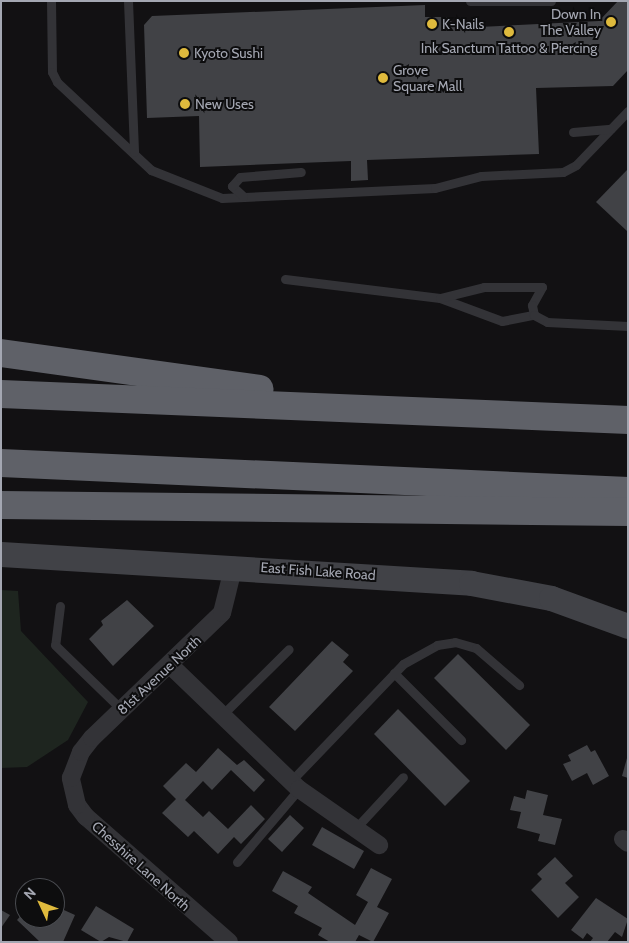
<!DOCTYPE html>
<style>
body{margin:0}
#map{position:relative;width:629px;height:943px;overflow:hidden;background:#121113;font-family:Cabin,sans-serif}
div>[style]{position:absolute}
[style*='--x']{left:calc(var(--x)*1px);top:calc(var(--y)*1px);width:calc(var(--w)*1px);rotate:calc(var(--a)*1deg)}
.green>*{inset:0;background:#1e251f}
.building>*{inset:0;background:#414246}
.lane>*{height:9px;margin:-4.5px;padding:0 4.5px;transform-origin:4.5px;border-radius:4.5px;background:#333337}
.street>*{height:18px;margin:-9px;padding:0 9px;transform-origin:9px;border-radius:9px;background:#333337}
.secondary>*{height:25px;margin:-12.5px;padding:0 12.5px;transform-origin:12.5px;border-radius:12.5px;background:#414247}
.highway>*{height:28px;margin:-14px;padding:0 14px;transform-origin:14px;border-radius:14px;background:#5f6168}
.dots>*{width:14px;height:14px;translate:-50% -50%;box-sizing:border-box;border:2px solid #0d0d0e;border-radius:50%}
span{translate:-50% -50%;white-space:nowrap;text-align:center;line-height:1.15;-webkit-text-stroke:4px #0d0d0e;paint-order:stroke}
.poi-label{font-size:14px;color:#a4a7b2}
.right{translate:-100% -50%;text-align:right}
.left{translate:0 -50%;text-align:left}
.street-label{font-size:14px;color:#a4a7b2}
.frame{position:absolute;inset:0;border:2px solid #a4a7b2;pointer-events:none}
.north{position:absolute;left:15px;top:878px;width:50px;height:50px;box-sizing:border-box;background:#0d0d0e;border:1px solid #494b50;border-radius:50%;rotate:313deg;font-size:14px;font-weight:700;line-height:20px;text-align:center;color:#a4a7b2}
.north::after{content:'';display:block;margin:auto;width:18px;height:22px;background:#dfba3d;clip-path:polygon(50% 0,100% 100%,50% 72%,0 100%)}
</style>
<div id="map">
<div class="green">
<i style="clip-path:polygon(1px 590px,18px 591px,21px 631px,88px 702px,68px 740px,27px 767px,1px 768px)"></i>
</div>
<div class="building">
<i style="clip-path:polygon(618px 1px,628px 1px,628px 70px,613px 86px,536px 88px,539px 154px,367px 160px,368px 180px,351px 181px,351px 161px,200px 167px,199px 116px,147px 118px,144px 25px,152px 16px,425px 5px,425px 17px,446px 17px,459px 28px,599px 21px)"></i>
<i style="clip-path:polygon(628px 169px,628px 232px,596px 202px)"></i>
<i style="clip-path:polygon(127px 600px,154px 626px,113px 666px,89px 639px,103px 625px,101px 621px)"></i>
<i style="clip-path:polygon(332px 641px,349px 655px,343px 662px,353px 671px,295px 731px,269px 707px)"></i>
<i style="clip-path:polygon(458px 654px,530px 725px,506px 750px,434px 678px)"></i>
<i style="clip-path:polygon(398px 709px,470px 781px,445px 806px,374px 734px)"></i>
<i style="clip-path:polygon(587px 745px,591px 752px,595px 750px,609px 776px,593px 785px,587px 773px,572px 781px,563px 764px,571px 761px,568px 755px)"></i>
<i style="clip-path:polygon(218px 748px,237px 765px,244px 760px,265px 780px,254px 792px,231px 770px,212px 790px,203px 781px,185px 800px,203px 817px,209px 811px,228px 829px,251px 805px,265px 819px,241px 844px,234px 837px,218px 854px,194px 831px,188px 837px,162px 813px,176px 799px,163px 786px,186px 763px,196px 772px)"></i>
<i style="clip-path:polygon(627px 758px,628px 758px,628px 778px,622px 776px)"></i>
<i style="clip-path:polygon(527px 790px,548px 795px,543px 815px,562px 819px,555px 845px,538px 841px,540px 834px,517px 828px,521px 812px,510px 810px,514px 796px,525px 799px)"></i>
<i style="clip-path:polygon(290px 815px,304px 828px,282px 852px,268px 839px)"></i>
<i style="clip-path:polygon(322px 827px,364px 851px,354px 869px,312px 845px)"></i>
<i style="clip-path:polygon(555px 857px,573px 876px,565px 883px,579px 897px,558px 918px,531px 890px,542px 879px,537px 874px)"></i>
<i style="clip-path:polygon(371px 868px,392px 879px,377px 907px,389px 913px,373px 942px,359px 935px,355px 942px,330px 942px,318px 935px,322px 928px,294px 913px,298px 906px,272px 891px,283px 871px,312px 887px,308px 893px,355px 925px,368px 902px,356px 895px)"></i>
<i style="clip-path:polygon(596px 898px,628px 919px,622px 937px,615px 932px,607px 942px,590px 942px,593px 938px,587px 933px,583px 939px,571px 930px)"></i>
<i style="clip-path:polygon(55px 906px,75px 915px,63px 942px,40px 942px,17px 920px,25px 911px,25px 918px,55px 918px)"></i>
<i style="clip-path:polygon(96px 906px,134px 929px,127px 942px,109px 937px,101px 942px,81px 930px)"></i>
<i style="clip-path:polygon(1px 910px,10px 915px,1px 928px)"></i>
</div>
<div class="lane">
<i style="--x:51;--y:1;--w:71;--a:89.2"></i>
<i style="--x:52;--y:72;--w:11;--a:63"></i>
<i style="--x:57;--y:82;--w:129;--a:43.1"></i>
<i style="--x:151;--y:170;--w:76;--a:21.5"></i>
<i style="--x:222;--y:198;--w:213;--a:-2.7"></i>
<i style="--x:435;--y:188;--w:48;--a:-14.6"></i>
<i style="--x:481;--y:176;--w:82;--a:-2.8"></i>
<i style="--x:563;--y:172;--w:15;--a:-28"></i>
<i style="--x:576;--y:165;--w:75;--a:-46.1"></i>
<i style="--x:128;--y:1;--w:151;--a:87.7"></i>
<i style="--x:470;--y:1;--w:81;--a:0"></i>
<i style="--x:573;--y:132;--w:38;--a:-5"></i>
<i style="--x:243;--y:196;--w:15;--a:-138"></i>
<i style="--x:232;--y:186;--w:12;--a:-48"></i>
<i style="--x:240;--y:177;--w:61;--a:-4.7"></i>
<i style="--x:285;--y:279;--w:156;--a:7"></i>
<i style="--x:440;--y:298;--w:66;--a:20.4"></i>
<i style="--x:502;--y:321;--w:33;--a:-11"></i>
<i style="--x:542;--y:287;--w:21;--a:119"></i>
<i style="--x:532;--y:305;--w:10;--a:79"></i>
<i style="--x:534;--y:315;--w:15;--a:28"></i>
<i style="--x:547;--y:322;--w:81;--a:2.8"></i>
<i style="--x:440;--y:298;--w:45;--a:-14"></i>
<i style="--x:484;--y:287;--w:58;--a:0"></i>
<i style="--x:60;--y:606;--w:39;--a:97"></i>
<i style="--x:55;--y:645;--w:93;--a:44.1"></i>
<i style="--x:394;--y:673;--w:95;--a:45"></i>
<i style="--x:221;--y:716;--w:95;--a:-44.6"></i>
<i style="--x:290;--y:782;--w:163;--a:-46.2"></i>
<i style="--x:403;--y:664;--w:39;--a:-29"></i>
<i style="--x:437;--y:645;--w:18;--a:-9"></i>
<i style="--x:455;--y:642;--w:22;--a:16"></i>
<i style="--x:476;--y:648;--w:57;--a:40.7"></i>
<i style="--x:354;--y:830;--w:72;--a:-47.2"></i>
<i style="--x:237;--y:862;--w:96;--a:-49.7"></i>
</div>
<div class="street">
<i style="--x:170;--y:665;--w:179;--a:43.9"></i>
<i style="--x:299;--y:789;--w:98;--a:35"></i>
<i style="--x:623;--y:839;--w:6;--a:39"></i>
<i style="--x:229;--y:942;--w:190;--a:-138.8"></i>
<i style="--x:86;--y:817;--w:15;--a:-127"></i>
<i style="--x:77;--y:805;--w:28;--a:-103"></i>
<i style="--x:71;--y:778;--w:28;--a:-69"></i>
<i style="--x:81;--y:752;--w:18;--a:-52"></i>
<i style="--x:92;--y:738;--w:180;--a:-43.9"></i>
<i style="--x:222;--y:613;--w:49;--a:-76"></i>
</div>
<div class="secondary">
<i style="--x:1;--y:554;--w:471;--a:3.5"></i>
<i style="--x:471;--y:583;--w:81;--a:10.6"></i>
<i style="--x:551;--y:598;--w:82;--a:20"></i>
</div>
<div class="highway">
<i style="--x:1;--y:353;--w:261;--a:7.9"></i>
<i style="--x:1;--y:394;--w:628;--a:2.37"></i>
<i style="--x:1;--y:463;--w:628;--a:2.56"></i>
<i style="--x:1;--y:505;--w:627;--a:0.64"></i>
</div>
<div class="dots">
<i style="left:611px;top:22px;background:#dfba3d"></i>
<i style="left:432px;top:24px;background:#dfba3d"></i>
<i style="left:509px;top:32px;background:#dfba3d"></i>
<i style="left:184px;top:53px;background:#dfba3d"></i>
<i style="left:383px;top:78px;background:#dfba3d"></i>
<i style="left:185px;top:104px;background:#dfba3d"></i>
</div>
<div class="poi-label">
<span class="right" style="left:601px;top:22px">Down In<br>The Valley</span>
<span class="left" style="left:442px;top:24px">K-Nails</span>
<span style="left:509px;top:48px">Ink Sanctum Tattoo &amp; Piercing</span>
<span class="left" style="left:194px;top:53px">Kyoto Sushi</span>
<span class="left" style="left:393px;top:78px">Grove<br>Square Mall</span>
<span class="left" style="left:195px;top:104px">New Uses</span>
</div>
<div class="street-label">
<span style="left:318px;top:571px;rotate:4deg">East Fish Lake Road</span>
<span style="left:159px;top:675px;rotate:-43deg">81st Avenue North</span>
<span style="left:141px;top:866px;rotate:42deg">Chesshire Lane North</span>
</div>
<div class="frame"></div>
<div class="north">N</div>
</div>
